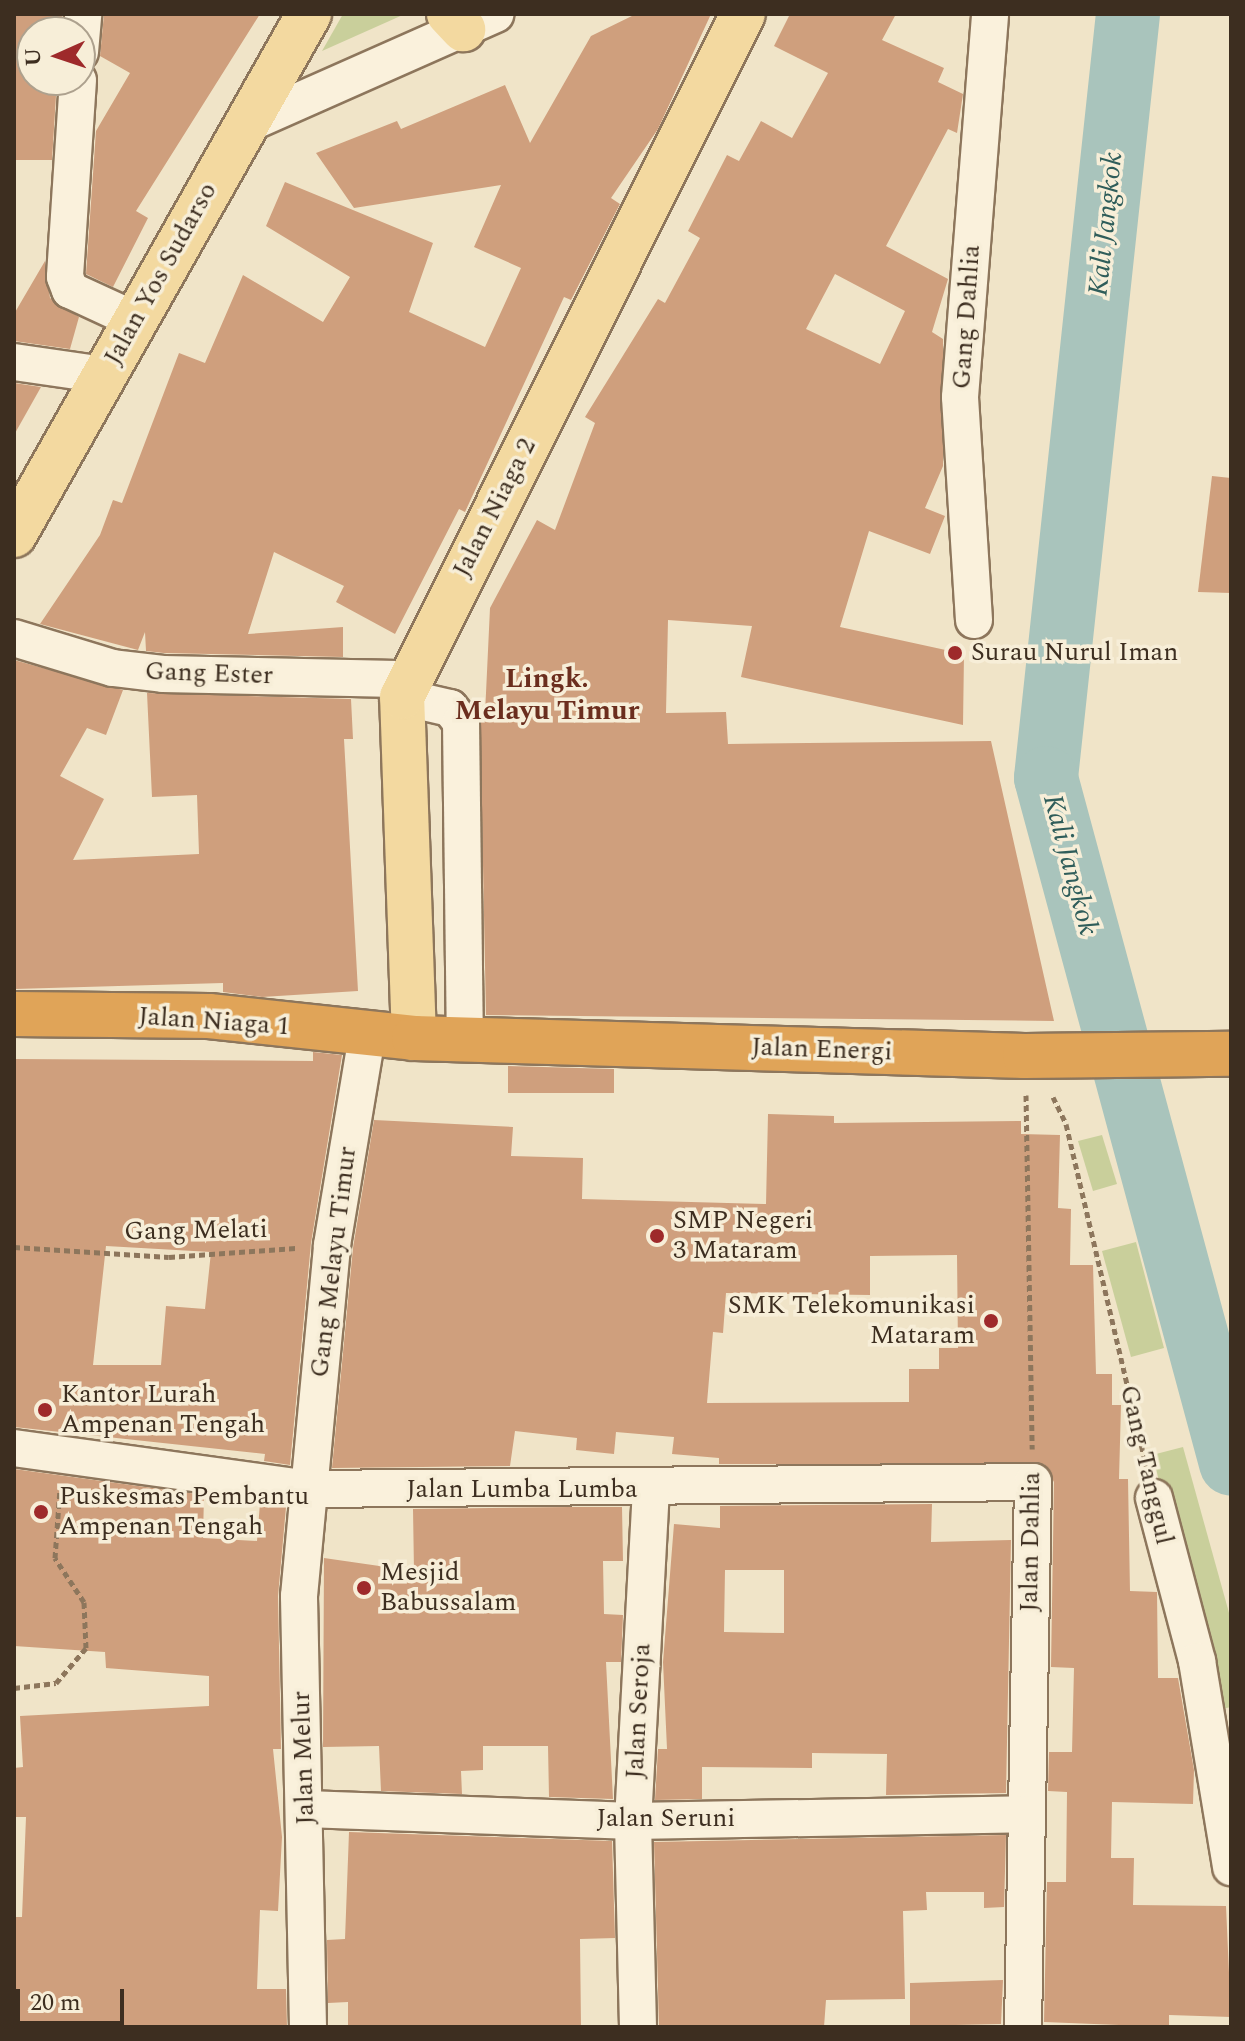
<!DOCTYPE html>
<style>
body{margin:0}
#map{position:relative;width:1245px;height:2041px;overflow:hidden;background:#f0e4c8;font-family:Spectral,serif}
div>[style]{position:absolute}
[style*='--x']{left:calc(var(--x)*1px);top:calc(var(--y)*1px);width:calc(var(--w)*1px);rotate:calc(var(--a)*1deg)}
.green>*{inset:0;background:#c9cf9b}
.river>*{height:64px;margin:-32px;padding:0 32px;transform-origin:32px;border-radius:32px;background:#a9c4bc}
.building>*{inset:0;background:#cf9f7d}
.path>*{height:5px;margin-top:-2.5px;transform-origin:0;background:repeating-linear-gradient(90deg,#8d765c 0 6px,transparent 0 10px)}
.roads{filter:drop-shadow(2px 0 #8d765c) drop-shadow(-2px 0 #8d765c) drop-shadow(0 2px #8d765c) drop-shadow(0 -2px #8d765c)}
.minor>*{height:36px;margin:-18px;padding:0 18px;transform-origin:18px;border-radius:18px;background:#faf1dc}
.major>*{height:44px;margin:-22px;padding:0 22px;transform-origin:22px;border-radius:22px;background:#f3d9a0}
.highway>*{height:44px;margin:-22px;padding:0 22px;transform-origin:22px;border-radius:22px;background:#e0a458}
.dots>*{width:22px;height:22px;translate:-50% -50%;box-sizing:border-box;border:4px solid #f7eed8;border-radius:50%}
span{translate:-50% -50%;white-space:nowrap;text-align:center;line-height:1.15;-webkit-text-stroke:7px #f7eed8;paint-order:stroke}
.street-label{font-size:26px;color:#3d2e20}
.poi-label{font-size:26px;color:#3d2e20}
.left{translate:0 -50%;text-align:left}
.right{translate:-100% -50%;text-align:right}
.water-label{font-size:28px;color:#2f5d5a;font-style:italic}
.neighbourhood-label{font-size:28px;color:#6b2e1e;font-weight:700}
.frame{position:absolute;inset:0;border:16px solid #3d2e20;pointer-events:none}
.north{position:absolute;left:16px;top:16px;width:80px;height:80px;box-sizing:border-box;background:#f7eed8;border:2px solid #ada18e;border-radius:50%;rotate:267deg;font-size:22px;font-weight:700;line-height:32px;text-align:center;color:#3d2e20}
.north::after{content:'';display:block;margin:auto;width:28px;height:36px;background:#9e2a2b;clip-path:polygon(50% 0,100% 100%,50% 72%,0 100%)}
.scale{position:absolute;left:16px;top:1989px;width:108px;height:36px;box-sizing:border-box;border:4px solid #3d2e20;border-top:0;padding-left:10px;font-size:24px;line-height:28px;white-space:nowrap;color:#3d2e20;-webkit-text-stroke:6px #f7eed8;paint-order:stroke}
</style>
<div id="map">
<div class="green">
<i style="clip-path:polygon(343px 14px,405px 14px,322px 51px)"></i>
<i style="clip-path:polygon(1102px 1135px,1117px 1184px,1093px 1191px,1078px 1141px)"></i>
<i style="clip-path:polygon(1136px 1242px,1164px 1348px,1131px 1357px,1102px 1251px)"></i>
<i style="clip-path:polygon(1183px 1447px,1231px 1620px,1231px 1707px,1222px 1709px,1152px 1455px)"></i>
</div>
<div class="river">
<i style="--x:1128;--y:14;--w:768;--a:96.13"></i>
<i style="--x:1046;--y:778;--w:710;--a:74.89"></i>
</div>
<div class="building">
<i style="clip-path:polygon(14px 14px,62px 14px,61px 32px,32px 32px,32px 80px,57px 80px,52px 160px,14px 160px)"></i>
<i style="clip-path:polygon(104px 14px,260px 14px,136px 211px,148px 218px,113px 287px,86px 274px,96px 131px,130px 73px,100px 56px)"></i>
<i style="clip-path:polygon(636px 14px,711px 14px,658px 129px,611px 198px,620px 204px,571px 300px,564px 297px,465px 512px,459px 509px,395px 634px,336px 602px,344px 586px,274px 552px,248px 634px,343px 627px,343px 657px,164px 653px,146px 651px,145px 632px,138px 650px,40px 624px,100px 535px,113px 500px,122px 503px,179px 353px,205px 363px,243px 275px,323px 322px,350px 277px,266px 226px,285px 182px,433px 243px,409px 312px,485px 347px,521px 268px,474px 247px,501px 185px,354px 208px,316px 153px,397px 121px,401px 129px,505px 85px,530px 143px,591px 36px)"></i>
<i style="clip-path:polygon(evenodd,790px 14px,896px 14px,882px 40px,944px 68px,938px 82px,963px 94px,957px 133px,948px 129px,886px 246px,948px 279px,932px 332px,943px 339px,943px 466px,925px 508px,945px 516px,930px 554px,869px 531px,840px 627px,964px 654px,963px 725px,741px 677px,752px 626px,668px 620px,666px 713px,726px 712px,728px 744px,991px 741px,1054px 1021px,486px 1015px,480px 714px,485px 714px,490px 608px,537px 520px,555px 530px,595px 423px,585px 417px,658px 299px,665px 303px,700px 238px,688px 231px,727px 155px,739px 161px,761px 121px,792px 138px,828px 73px,774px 46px,790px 14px,835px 274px,905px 311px,880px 364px,806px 329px,835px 274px)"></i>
<i style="clip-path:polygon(45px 261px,50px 298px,79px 317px,70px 349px,14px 341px,14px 314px)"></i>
<i style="clip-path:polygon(14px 383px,41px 387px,14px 435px)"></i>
<i style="clip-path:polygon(1212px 476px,1231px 478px,1231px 593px,1198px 592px)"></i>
<i style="clip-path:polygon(14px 660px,123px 690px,106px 735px,87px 728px,60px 776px,104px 799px,73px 860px,199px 854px,197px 795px,152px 797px,147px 693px,351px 699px,353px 739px,344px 739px,358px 991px,262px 997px,223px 992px,223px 983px,14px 989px)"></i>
<i style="clip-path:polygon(evenodd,313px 1052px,342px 1055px,311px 1243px,290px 1465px,264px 1461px,265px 1454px,14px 1427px,14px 1059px,313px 1061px,313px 1052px,106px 1246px,211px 1252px,205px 1309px,166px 1306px,161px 1365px,93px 1365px,106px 1246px)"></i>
<i style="clip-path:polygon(508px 1066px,614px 1069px,614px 1093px,508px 1093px)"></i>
<i style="clip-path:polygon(evenodd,768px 1114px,834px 1116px,834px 1123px,1021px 1121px,1021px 1134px,1060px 1135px,1058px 1208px,1071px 1209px,1070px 1265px,1093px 1265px,1096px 1374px,1112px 1374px,1112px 1405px,1121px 1405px,1119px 1479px,1128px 1479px,1130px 1591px,1157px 1592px,1158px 1678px,1178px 1678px,1194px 1770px,1193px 1804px,1112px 1802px,1111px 1858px,1134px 1858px,1133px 1905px,1226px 1906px,1231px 2017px,1169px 2015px,1169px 2027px,1044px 2022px,1047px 1882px,1066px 1882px,1067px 1792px,1048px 1791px,1049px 1752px,1072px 1752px,1074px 1668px,1051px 1667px,1054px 1482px,1044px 1464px,719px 1464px,719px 1458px,672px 1454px,674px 1437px,616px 1432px,614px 1454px,576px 1450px,577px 1438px,515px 1431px,510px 1466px,332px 1468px,353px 1248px,374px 1120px,513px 1127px,511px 1156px,583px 1158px,582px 1199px,766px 1204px,768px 1114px,957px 1255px,958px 1348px,939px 1348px,939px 1369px,909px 1369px,909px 1402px,707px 1403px,713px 1332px,723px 1333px,726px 1293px,870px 1295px,870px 1256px,957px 1255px)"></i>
<i style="clip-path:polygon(14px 1469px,204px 1495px,203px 1538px,257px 1541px,260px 1503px,286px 1507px,278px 1596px,281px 1749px,273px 1749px,282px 1837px,278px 1911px,260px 1910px,257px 1989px,286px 1989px,287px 2027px,14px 2027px,14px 1917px,22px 1917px,26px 1817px,14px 1817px,14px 1768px,23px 1767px,20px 1716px,209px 1706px,209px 1676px,106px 1668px,105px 1652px,14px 1646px)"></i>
<i style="clip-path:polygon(evenodd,932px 1504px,931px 1542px,1011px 1540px,1006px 1793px,886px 1795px,887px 1754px,812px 1753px,812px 1768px,702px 1767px,702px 1799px,655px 1800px,658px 1749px,667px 1749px,663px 1662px,674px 1524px,720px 1528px,720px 1506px,932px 1504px,725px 1570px,784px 1570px,784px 1633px,724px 1632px,725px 1570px)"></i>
<i style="clip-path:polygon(570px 1507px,622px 1507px,623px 1561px,603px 1561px,604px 1614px,623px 1615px,621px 1662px,606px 1662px,613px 1799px,549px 1797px,548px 1746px,483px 1746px,483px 1770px,461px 1771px,462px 1794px,381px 1791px,379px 1746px,323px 1747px,324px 1558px,414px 1571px,413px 1509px)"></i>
<i style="clip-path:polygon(349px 1832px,612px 1841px,615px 1938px,580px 1939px,581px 2027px,348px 2027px,348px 2002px,328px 2003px,327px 1940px,345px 1939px)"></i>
<i style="clip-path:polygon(1006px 1835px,1004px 1907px,984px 1908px,984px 1892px,926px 1892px,927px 1910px,903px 1911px,905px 1999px,826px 2000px,824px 2027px,659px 2027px,654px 1842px)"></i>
<i style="clip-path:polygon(1003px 1980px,1001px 2024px,910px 2026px,910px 1983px)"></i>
</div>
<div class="path">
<i style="--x:1026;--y:1095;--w:354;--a:89"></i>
<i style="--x:1053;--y:1097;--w:30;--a:64"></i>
<i style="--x:1066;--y:1124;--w:351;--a:76.8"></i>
<i style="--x:14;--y:1247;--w:155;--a:3.7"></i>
<i style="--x:169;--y:1257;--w:127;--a:-4.1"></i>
<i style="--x:14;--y:1688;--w:42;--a:-6.8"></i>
<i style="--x:56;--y:1683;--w:46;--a:-49.4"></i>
<i style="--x:86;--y:1648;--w:46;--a:-92.5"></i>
<i style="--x:84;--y:1602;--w:53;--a:-123.4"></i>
<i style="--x:55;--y:1558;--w:69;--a:-85.9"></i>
</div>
<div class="roads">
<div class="minor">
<i style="--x:80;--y:52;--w:38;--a:-85"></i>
<i style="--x:78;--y:80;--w:197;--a:93.8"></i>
<i style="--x:65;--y:277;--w:14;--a:69"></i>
<i style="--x:70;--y:290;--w:72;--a:24.8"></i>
<i style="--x:245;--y:125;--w:274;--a:-23.9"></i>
<i style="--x:14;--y:362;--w:91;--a:8.2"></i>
<i style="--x:974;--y:620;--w:223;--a:-93.6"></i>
<i style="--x:960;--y:397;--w:384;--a:-85.5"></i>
<i style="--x:14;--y:638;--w:103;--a:16.9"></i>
<i style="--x:113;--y:668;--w:50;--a:6.8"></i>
<i style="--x:163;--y:674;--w:246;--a:1.2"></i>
<i style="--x:402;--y:697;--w:49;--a:12.9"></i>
<i style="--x:450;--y:708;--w:18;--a:52"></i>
<i style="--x:461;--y:722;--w:317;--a:89.3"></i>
<i style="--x:14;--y:1448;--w:299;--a:7.9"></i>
<i style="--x:310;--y:1489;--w:723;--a:-0.55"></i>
<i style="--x:1033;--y:1482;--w:545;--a:91.05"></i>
<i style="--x:1154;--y:1498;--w:169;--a:75.2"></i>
<i style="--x:1197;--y:1661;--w:209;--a:80.6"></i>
<i style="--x:306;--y:1809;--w:327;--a:2.1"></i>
<i style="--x:633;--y:1821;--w:393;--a:-1"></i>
<i style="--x:308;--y:2027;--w:431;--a:-91.2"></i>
<i style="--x:299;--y:1596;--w:353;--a:-84.6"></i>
<i style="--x:332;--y:1245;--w:212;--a:-80.5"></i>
<i style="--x:638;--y:2027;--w:206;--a:-91.4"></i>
<i style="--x:633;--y:1821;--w:330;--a:-86.9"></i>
</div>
<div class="major">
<i style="--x:449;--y:14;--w:21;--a:47"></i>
<i style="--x:14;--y:535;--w:599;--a:-60.48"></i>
<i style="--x:414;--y:1038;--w:341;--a:-92"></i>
<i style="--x:402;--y:697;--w:763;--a:-63.47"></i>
</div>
<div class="highway">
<i style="--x:14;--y:1014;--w:195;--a:0.6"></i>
<i style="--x:209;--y:1016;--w:206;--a:6.1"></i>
<i style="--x:414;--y:1038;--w:611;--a:1.69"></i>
<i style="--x:1025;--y:1056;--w:206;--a:-0.6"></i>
</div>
</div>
<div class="dots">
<i style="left:955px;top:653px;background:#9e2a2b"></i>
<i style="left:657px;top:1236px;background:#9e2a2b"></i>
<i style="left:991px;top:1321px;background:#9e2a2b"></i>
<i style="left:45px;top:1410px;background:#9e2a2b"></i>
<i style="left:41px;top:1512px;background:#9e2a2b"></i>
<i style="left:364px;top:1588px;background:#9e2a2b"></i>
</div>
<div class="street-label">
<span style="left:161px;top:274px;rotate:-61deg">Jalan Yos Sudarso</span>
<span style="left:967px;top:317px;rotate:-86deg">Gang Dahlia</span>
<span style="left:495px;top:508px;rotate:-63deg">Jalan Niaga 2</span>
<span style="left:209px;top:674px;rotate:2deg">Gang Ester</span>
<span style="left:214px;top:1022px;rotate:4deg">Jalan Niaga 1</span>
<span style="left:822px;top:1050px;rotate:2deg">Jalan Energi</span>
<span style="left:196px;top:1231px;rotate:-1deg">Gang Melati</span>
<span style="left:334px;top:1262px;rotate:-83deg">Gang Melayu Timur</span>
<span style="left:1146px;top:1465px;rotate:77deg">Gang Tanggul</span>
<span style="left:522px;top:1490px">Jalan Lumba Lumba</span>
<span style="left:1031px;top:1542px;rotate:-89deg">Jalan Dahlia</span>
<span style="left:639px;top:1711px;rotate:-87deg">Jalan Seroja</span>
<span style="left:304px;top:1758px;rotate:-92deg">Jalan Melur</span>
<span style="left:666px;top:1819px">Jalan Seruni</span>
</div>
<div class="poi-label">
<span class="left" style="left:971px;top:653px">Surau Nurul Iman</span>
<span class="left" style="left:673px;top:1236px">SMP Negeri<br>3 Mataram</span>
<span class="right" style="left:975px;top:1321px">SMK Telekomunikasi<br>Mataram</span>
<span class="left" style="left:61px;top:1410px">Kantor Lurah<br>Ampenan Tengah</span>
<span class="left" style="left:59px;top:1512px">Puskesmas Pembantu<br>Ampenan Tengah</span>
<span class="left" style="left:380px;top:1588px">Mesjid<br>Babussalam</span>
</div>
<div class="water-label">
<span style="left:1106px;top:224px;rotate:-84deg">Kali Jangkok</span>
<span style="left:1070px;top:865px;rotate:75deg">Kali Jangkok</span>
</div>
<div class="neighbourhood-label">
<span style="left:547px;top:695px">Lingk.<br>Melayu Timur</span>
</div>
<div class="frame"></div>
<div class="north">U</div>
<div class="scale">20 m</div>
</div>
